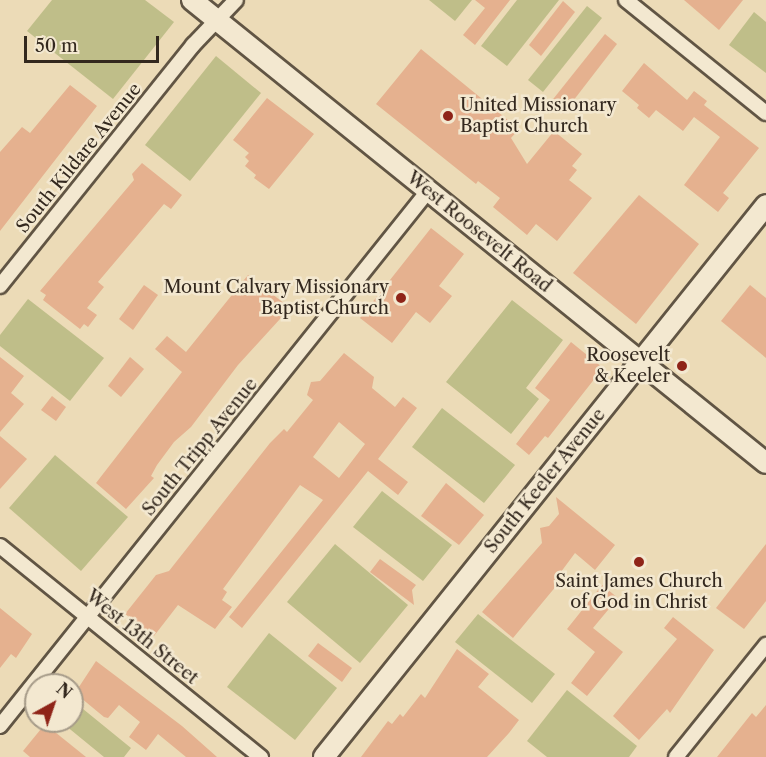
<!DOCTYPE html>
<style>
body{margin:0}
#map{position:relative;width:766px;height:757px;overflow:hidden;background:#ecdbb7;font-family:"Libre Caslon Text",serif}
div>[style]{position:absolute}
[style*='--x']{left:calc(var(--x)*1px);top:calc(var(--y)*1px);width:calc(var(--w)*1px);rotate:calc(var(--a)*1deg)}
.green>*{inset:0;background:#bfbe89}
.building>*{inset:0;background:#e5b18f}
.roads{filter:drop-shadow(2px 0 #615544) drop-shadow(-2px 0 #615544) drop-shadow(0 2px #615544) drop-shadow(0 -2px #615544)}
.street>*{height:14px;margin:-7px;padding:0 7px;transform-origin:7px;border-radius:7px;background:#f3e8d0}
.secondary>*{height:20px;margin:-10px;padding:0 10px;transform-origin:10px;border-radius:10px;background:#f3e8d0}
.dots>*{width:16px;height:16px;translate:-50% -50%;box-sizing:border-box;border:3px solid #f3e8d0;border-radius:50%}
span{translate:-50% -50%;white-space:nowrap;text-align:center;line-height:1.15;-webkit-text-stroke:5px #f3e8d0;paint-order:stroke}
.poi-label{font-size:18px;color:#33281e}
.left{translate:0 -50%;text-align:left}
.right{translate:-100% -50%;text-align:right}
.street-label{font-size:18px;color:#33281e}
.north{position:absolute;left:24px;top:673px;width:60px;height:60px;box-sizing:border-box;background:#f3e8d0;border:2px solid #a69b89;border-radius:50%;rotate:40deg;font-size:16px;font-weight:700;line-height:24px;text-align:center;color:#33281e}
.north::after{content:'';display:block;margin:auto;width:21px;height:27px;background:#8f2418;clip-path:polygon(50% 0,100% 100%,50% 72%,0 100%)}
.scale{position:absolute;left:24px;top:36px;width:135px;height:27px;box-sizing:border-box;border:3px solid #33281e;border-top:0;padding-left:8px;font-size:18px;line-height:21px;white-space:nowrap;color:#33281e;-webkit-text-stroke:4px #f3e8d0;paint-order:stroke}
</style>
<div id="map">
<div class="green">
<i style="clip-path:polygon(52px 0,145px 0,174px 22px,113px 99px,27px 31px)"></i>
<i style="clip-path:polygon(429px 0,472px 0,455px 21px)"></i>
<i style="clip-path:polygon(517px 0,559px 0,507px 66px,481px 46px)"></i>
<i style="clip-path:polygon(587px 6px,602px 18px,543px 92px,528px 80px)"></i>
<i style="clip-path:polygon(754px 12px,766px 22px,766px 73px,729px 45px)"></i>
<i style="clip-path:polygon(216px 56px,261px 93px,190px 181px,145px 145px)"></i>
<i style="clip-path:polygon(28px 299px,104px 358px,70px 401px,0 346px,0 335px)"></i>
<i style="clip-path:polygon(512px 300px,563px 340px,526px 388px,539px 399px,511px 434px,446px 382px)"></i>
<i style="clip-path:polygon(442px 408px,515px 465px,484px 503px,412px 447px)"></i>
<i style="clip-path:polygon(55px 455px,128px 517px,81px 571px,9px 508px)"></i>
<i style="clip-path:polygon(382px 491px,452px 545px,423px 581px,353px 527px)"></i>
<i style="clip-path:polygon(335px 544px,408px 605px,360px 663px,287px 602px)"></i>
<i style="clip-path:polygon(478px 614px,555px 674px,532px 703px,455px 642px)"></i>
<i style="clip-path:polygon(269px 633px,337px 688px,295px 740px,227px 687px)"></i>
<i style="clip-path:polygon(567px 690px,637px 746px,629px 757px,547px 757px,527px 741px)"></i>
<i style="clip-path:polygon(72px 700px,131px 748px,124px 757px,104px 757px,60px 721px,72px 721px)"></i>
</div>
<div class="building">
<i style="clip-path:polygon(475px 0,510px 0,475px 45px,463px 35px,485px 8px)"></i>
<i style="clip-path:polygon(684px 0,743px 0,719px 30px)"></i>
<i style="clip-path:polygon(563px 1px,575px 12px,541px 56px,529px 45px)"></i>
<i style="clip-path:polygon(605px 34px,617px 44px,563px 114px,550px 103px)"></i>
<i style="clip-path:polygon(421px 49px,519px 129px,511px 138px,527px 164px,554px 131px,582px 154px,572px 166px,577px 170px,569px 180px,592px 198px,557px 241px,536px 224px,527px 235px,493px 207px,500px 198px,478px 181px,476px 184px,376px 104px)"></i>
<i style="clip-path:polygon(644px 63px,687px 100px,694px 91px,707px 101px,704px 105px,759px 148px,723px 193px,729px 198px,718px 212px,684px 185px,720px 137px,694px 117px,683px 131px,656px 110px,649px 118px,637px 108px,639px 105px,622px 91px)"></i>
<i style="clip-path:polygon(70px 85px,97px 106px,0 231px,0 152px,22px 127px,30px 133px)"></i>
<i style="clip-path:polygon(267px 98px,314px 134px,269px 189px,254px 178px,256px 175px,245px 166px,249px 161px,245px 157px,249px 153px,233px 140px)"></i>
<i style="clip-path:polygon(142px 163px,182px 195px,171px 209px,164px 204px,98px 282px,104px 287px,87px 308px,97px 315px,88px 327px,84px 324px,80px 329px,43px 300px,46px 295px,40px 291px,134px 180px,132px 174px)"></i>
<i style="clip-path:polygon(639px 195px,699px 244px,636px 324px,573px 273px)"></i>
<i style="clip-path:polygon(431px 228px,464px 254px,439px 286px,452px 296px,430px 323px,416px 312px,392px 343px,360px 318px)"></i>
<i style="clip-path:polygon(248px 275px,290px 308px,238px 365px,191px 427px,174px 442px,157px 465px,151px 476px,154px 478px,126px 509px,96px 483px,182px 372px,155px 349px,167px 336px,186px 352px)"></i>
<i style="clip-path:polygon(144px 285px,158px 295px,133px 330px,119px 319px)"></i>
<i style="clip-path:polygon(750px 285px,766px 298px,766px 358px,721px 321px)"></i>
<i style="clip-path:polygon(571px 342px,603px 368px,548px 438px,545px 436px,529px 455px,516px 444px,550px 400px,535px 388px)"></i>
<i style="clip-path:polygon(evenodd,344px 353px,374px 377px,372px 388px,395px 407px,403px 397px,417px 408px,378px 459px,408px 482px,398px 495px,368px 471px,242px 628px,229px 617px,323px 500px,300px 485px,223px 589px,227px 592px,222px 600px,232px 607px,215px 629px,178px 605px,154px 636px,125px 614px,156px 575px,169px 571px,270px 443px,284px 429px,287px 432px,313px 400px,307px 395px,311px 382px,320px 381px,344px 353px,339px 422px,365px 444px,339px 478px,313px 457px,339px 422px)"></i>
<i style="clip-path:polygon(0 357px,24px 376px,11px 393px,24px 404px,0 432px)"></i>
<i style="clip-path:polygon(130px 357px,144px 369px,121px 397px,108px 386px)"></i>
<i style="clip-path:polygon(52px 396px,66px 407px,56px 421px,41px 410px)"></i>
<i style="clip-path:polygon(0 436px,27px 459px,0 489px)"></i>
<i style="clip-path:polygon(446px 483px,484px 515px,459px 545px,421px 516px)"></i>
<i style="clip-path:polygon(556px 497px,615px 545px,595px 570px,575px 553px,558px 576px,562px 579px,513px 638px,482px 612px,542px 543px,540px 528px,549px 526px,559px 514px)"></i>
<i style="clip-path:polygon(766px 544px,766px 601px,744px 629px,716px 608px)"></i>
<i style="clip-path:polygon(380px 559px,416px 585px,412px 590px,414px 605px,370px 572px)"></i>
<i style="clip-path:polygon(602px 585px,618px 598px,593px 628px,623px 652px,587px 696px,571px 683px,595px 652px,567px 629px)"></i>
<i style="clip-path:polygon(0 608px,32px 634px,16px 658px,11px 654px,0 668px)"></i>
<i style="clip-path:polygon(673px 617px,714px 650px,670px 713px,667px 709px,639px 740px,613px 716px,677px 639px,664px 628px)"></i>
<i style="clip-path:polygon(318px 643px,352px 668px,342px 682px,308px 656px)"></i>
<i style="clip-path:polygon(457px 649px,489px 674px,478px 687px,519px 720px,509px 733px,487px 757px,361px 757px,388px 721px,392px 724px,400px 714px,403px 717px,421px 694px,425px 698px)"></i>
<i style="clip-path:polygon(96px 661px,182px 726px,217px 757px,186px 757px,158px 734px,146px 750px,129px 737px,140px 722px,119px 705px,108px 718px,104px 717px,75px 693px)"></i>
<i style="clip-path:polygon(766px 705px,766px 757px,717px 757px,752px 713px,756px 717px)"></i>
<i style="clip-path:polygon(45px 724px,86px 757px,30px 757px,23px 751px)"></i>
</div>
<div class="roads">
<div class="street">
<i style="--x:626;--y:0;--w:180;--a:38.9"></i>
<i style="--x:0;--y:286;--w:309;--a:-51.3"></i>
<i style="--x:193;--y:45;--w:62;--a:-46.3"></i>
<i style="--x:0;--y:546;--w:336;--a:39"></i>
<i style="--x:0;--y:726;--w:685;--a:-51.34"></i>
<i style="--x:676;--y:757;--w:144;--a:-51.2"></i>
</div>
<div class="secondary">
<i style="--x:192;--y:0;--w:737;--a:38.89"></i>
<i style="--x:324;--y:757;--w:707;--a:-51.31"></i>
</div>
</div>
<div class="dots">
<i style="left:448px;top:116px;background:#8f2418"></i>
<i style="left:401px;top:298px;background:#8f2418"></i>
<i style="left:682px;top:366px;background:#8f2418"></i>
<i style="left:639px;top:562px;background:#8f2418"></i>
</div>
<div class="poi-label">
<span class="left" style="left:460px;top:116px">United Missionary<br>Baptist Church</span>
<span class="right" style="left:389px;top:298px">Mount Calvary Missionary<br>Baptist Church</span>
<span class="right" style="left:670px;top:366px">Roosevelt<br>&amp; Keeler</span>
<span style="left:639px;top:592px">Saint James Church<br>of God in Christ</span>
</div>
<div class="street-label">
<span style="left:79px;top:158px;rotate:-51deg">South Kildare Avenue</span>
<span style="left:479px;top:232px;rotate:39deg">West Roosevelt Road</span>
<span style="left:200px;top:447px;rotate:-51deg">South Tripp Avenue</span>
<span style="left:545px;top:481px;rotate:-51deg">South Keeler Avenue</span>
<span style="left:142px;top:637px;rotate:39deg">West 13th Street</span>
</div>
<div class="north">N</div>
<div class="scale">50 m</div>
</div>
